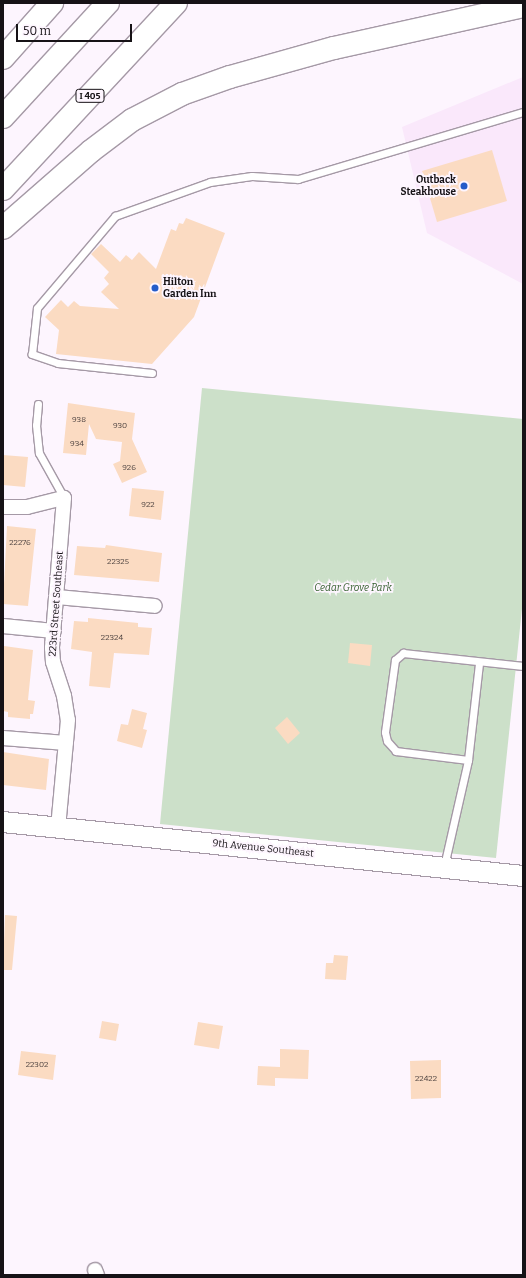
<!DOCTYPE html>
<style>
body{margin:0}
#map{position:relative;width:526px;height:1278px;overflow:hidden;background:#fdf5fe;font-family:Bitter,serif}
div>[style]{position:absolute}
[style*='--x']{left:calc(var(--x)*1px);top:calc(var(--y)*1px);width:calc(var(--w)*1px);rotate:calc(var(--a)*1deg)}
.built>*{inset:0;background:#fae8fb}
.green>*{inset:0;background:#cce0c9}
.building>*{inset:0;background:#fbdbc2}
.roads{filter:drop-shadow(1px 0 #a599a6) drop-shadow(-1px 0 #a599a6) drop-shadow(0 1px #a599a6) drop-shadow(0 -1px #a599a6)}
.lane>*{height:7px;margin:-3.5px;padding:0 3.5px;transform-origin:3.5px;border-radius:3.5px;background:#fff}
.street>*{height:14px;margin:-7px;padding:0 7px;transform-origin:7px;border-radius:7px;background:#fff}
.secondary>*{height:20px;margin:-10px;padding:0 10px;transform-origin:10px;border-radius:10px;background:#fff}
.highway>*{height:22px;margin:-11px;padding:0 11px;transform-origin:11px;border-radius:11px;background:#fff}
.dots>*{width:11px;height:11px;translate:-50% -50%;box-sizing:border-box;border:2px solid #fdf5fe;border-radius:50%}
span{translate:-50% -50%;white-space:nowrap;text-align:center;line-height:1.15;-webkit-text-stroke:3.5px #fdf5fe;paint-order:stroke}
.number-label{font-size:8px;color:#4f4441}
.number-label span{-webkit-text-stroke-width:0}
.shield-label span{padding:1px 3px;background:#fdf5fe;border:1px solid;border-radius:3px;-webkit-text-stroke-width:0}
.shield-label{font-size:9px;color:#161216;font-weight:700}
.poi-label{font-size:10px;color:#161216;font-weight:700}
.right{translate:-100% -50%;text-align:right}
.left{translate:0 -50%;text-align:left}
.park-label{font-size:10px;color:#366130;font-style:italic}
.street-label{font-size:10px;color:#161216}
.frame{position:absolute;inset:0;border:4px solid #161216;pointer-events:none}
.scale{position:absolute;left:16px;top:24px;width:116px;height:18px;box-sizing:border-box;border:2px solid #161216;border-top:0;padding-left:5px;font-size:12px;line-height:14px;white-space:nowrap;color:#161216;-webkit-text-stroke:3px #fdf5fe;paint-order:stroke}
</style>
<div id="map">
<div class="built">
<i style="clip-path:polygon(523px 77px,523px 284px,427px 233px,402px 127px)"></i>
</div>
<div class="green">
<i style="clip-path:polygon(202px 388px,523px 419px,523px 599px,496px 858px,160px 824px)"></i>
</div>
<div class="building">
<i style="clip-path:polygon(492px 150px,507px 201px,437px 222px,422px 171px)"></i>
<i style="clip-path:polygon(186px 218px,225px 233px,194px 317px,152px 364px,56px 354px,59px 330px,45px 317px,61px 300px,68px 307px,74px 301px,80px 306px,119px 309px,101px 292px,109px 284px,104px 278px,109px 272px,91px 254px,101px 244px,120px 262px,126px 255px,132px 260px,139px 252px,156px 269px,171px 229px,176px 231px,179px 223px,183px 224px)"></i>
<i style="clip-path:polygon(68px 403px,135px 413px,132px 439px,147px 472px,122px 483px,113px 464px,120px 461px,122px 442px,96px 439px,89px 424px,86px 455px,63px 453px)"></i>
<i style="clip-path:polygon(3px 455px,28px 457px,25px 487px,3px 485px)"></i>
<i style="clip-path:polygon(132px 488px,164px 491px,161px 520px,129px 516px)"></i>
<i style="clip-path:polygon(7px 526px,36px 529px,28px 606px,3px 604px)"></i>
<i style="clip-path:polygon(106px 545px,162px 553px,159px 582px,74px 575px,77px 546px,105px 548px)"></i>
<i style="clip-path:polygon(88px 618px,138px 623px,138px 627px,152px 628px,149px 655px,114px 653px,110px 688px,89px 686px,92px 652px,71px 649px,74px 621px,88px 622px)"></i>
<i style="clip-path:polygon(350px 643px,372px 645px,370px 666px,348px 663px)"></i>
<i style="clip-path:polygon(4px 646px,33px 650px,28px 700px,35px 701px,33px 714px,30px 714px,30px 719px,8px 717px,8px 712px,3px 711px)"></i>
<i style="clip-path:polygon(132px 709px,147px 713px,143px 729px,147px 730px,142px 748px,117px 741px,121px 724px,128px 725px)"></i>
<i style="clip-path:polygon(287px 717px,300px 733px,288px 744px,275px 728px)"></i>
<i style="clip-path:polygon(3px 752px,49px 759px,46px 790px,3px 785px)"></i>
<i style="clip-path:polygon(5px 915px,17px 916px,12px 970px,3px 970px)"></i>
<i style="clip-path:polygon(334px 955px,348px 956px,346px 980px,325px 979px,326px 963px,333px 963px)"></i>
<i style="clip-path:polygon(102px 1021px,119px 1024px,116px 1041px,99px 1038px)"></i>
<i style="clip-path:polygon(198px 1022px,223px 1026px,219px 1049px,194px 1045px)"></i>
<i style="clip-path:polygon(280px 1049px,309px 1050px,308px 1079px,275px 1078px,275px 1086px,257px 1085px,258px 1066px,280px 1067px)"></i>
<i style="clip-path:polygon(21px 1051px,56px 1055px,53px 1080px,18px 1075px)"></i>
<i style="clip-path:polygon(441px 1060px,441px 1098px,411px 1099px,410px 1061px)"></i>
</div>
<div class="roads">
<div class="lane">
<i style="--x:152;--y:373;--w:95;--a:-173.9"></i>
<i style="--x:58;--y:363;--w:28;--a:-161"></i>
<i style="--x:32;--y:354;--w:46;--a:-83.8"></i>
<i style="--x:37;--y:308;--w:121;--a:-49.7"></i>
<i style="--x:115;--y:216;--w:101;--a:-19.7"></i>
<i style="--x:210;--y:182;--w:42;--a:-8.1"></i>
<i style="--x:252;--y:176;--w:46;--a:3.7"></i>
<i style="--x:298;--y:179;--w:235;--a:-16.6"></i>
<i style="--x:38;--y:404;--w:21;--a:95"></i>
<i style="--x:36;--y:425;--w:28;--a:84"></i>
<i style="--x:39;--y:453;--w:51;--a:60.9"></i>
<i style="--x:468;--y:760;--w:73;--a:-172.9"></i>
<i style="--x:396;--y:751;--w:13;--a:-132"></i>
<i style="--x:387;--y:741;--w:9;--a:-103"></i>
<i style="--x:385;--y:732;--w:73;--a:-82.1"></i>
<i style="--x:395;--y:660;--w:11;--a:-41"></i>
<i style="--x:403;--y:653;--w:121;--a:6.2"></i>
<i style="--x:444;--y:866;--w:109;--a:-77.2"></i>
<i style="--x:468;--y:760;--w:98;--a:-83.5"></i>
</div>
<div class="street">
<i style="--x:3;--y:507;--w:24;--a:0"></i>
<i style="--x:27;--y:507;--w:38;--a:-14"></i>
<i style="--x:64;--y:498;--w:150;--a:94.6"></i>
<i style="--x:52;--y:648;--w:14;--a:86"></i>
<i style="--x:53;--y:662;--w:36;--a:72"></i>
<i style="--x:64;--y:696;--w:24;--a:81"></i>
<i style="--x:68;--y:720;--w:108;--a:95.3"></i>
<i style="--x:57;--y:597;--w:98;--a:5.2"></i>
<i style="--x:3;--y:626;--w:51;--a:5.6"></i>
<i style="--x:3;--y:738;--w:63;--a:4.5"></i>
<i style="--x:95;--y:1270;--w:5;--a:68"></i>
</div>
<div class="secondary">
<i style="--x:3;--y:822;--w:523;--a:5.93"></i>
</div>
<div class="highway">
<i style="--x:3;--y:58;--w:74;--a:-48.3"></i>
<i style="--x:3;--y:117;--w:155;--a:-47.4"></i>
<i style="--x:3;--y:189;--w:254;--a:-47.1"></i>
<i style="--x:3;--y:228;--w:117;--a:-41.2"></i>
<i style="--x:91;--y:151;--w:51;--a:-37.1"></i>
<i style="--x:132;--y:120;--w:56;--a:-27.5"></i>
<i style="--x:182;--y:94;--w:51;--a:-19.5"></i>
<i style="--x:230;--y:77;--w:108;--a:-15.6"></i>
<i style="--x:334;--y:48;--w:194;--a:-12.5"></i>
</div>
</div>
<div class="dots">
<i style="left:464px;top:186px;background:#245cc9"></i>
<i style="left:155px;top:288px;background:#245cc9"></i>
</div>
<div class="number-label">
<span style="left:79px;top:420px">938</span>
<span style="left:120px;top:426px">930</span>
<span style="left:77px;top:444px">934</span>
<span style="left:129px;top:468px">926</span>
<span style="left:148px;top:505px">922</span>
<span style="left:20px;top:543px">22276</span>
<span style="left:118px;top:562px">22325</span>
<span style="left:112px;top:638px">22324</span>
<span style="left:37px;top:1065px">22302</span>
<span style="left:426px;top:1079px">22422</span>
</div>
<div class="shield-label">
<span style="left:90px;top:96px">I 405</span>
</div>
<div class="poi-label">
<span class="right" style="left:456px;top:186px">Outback<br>Steakhouse</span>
<span class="left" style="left:163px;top:288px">Hilton<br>Garden Inn</span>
</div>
<div class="park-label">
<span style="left:353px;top:589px">Cedar Grove Park</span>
</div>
<div class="street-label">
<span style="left:57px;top:604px;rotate:-86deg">223rd Street Southeast</span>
<span style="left:263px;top:849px;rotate:6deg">9th Avenue Southeast</span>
</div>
<div class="frame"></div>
<div class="scale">50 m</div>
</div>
